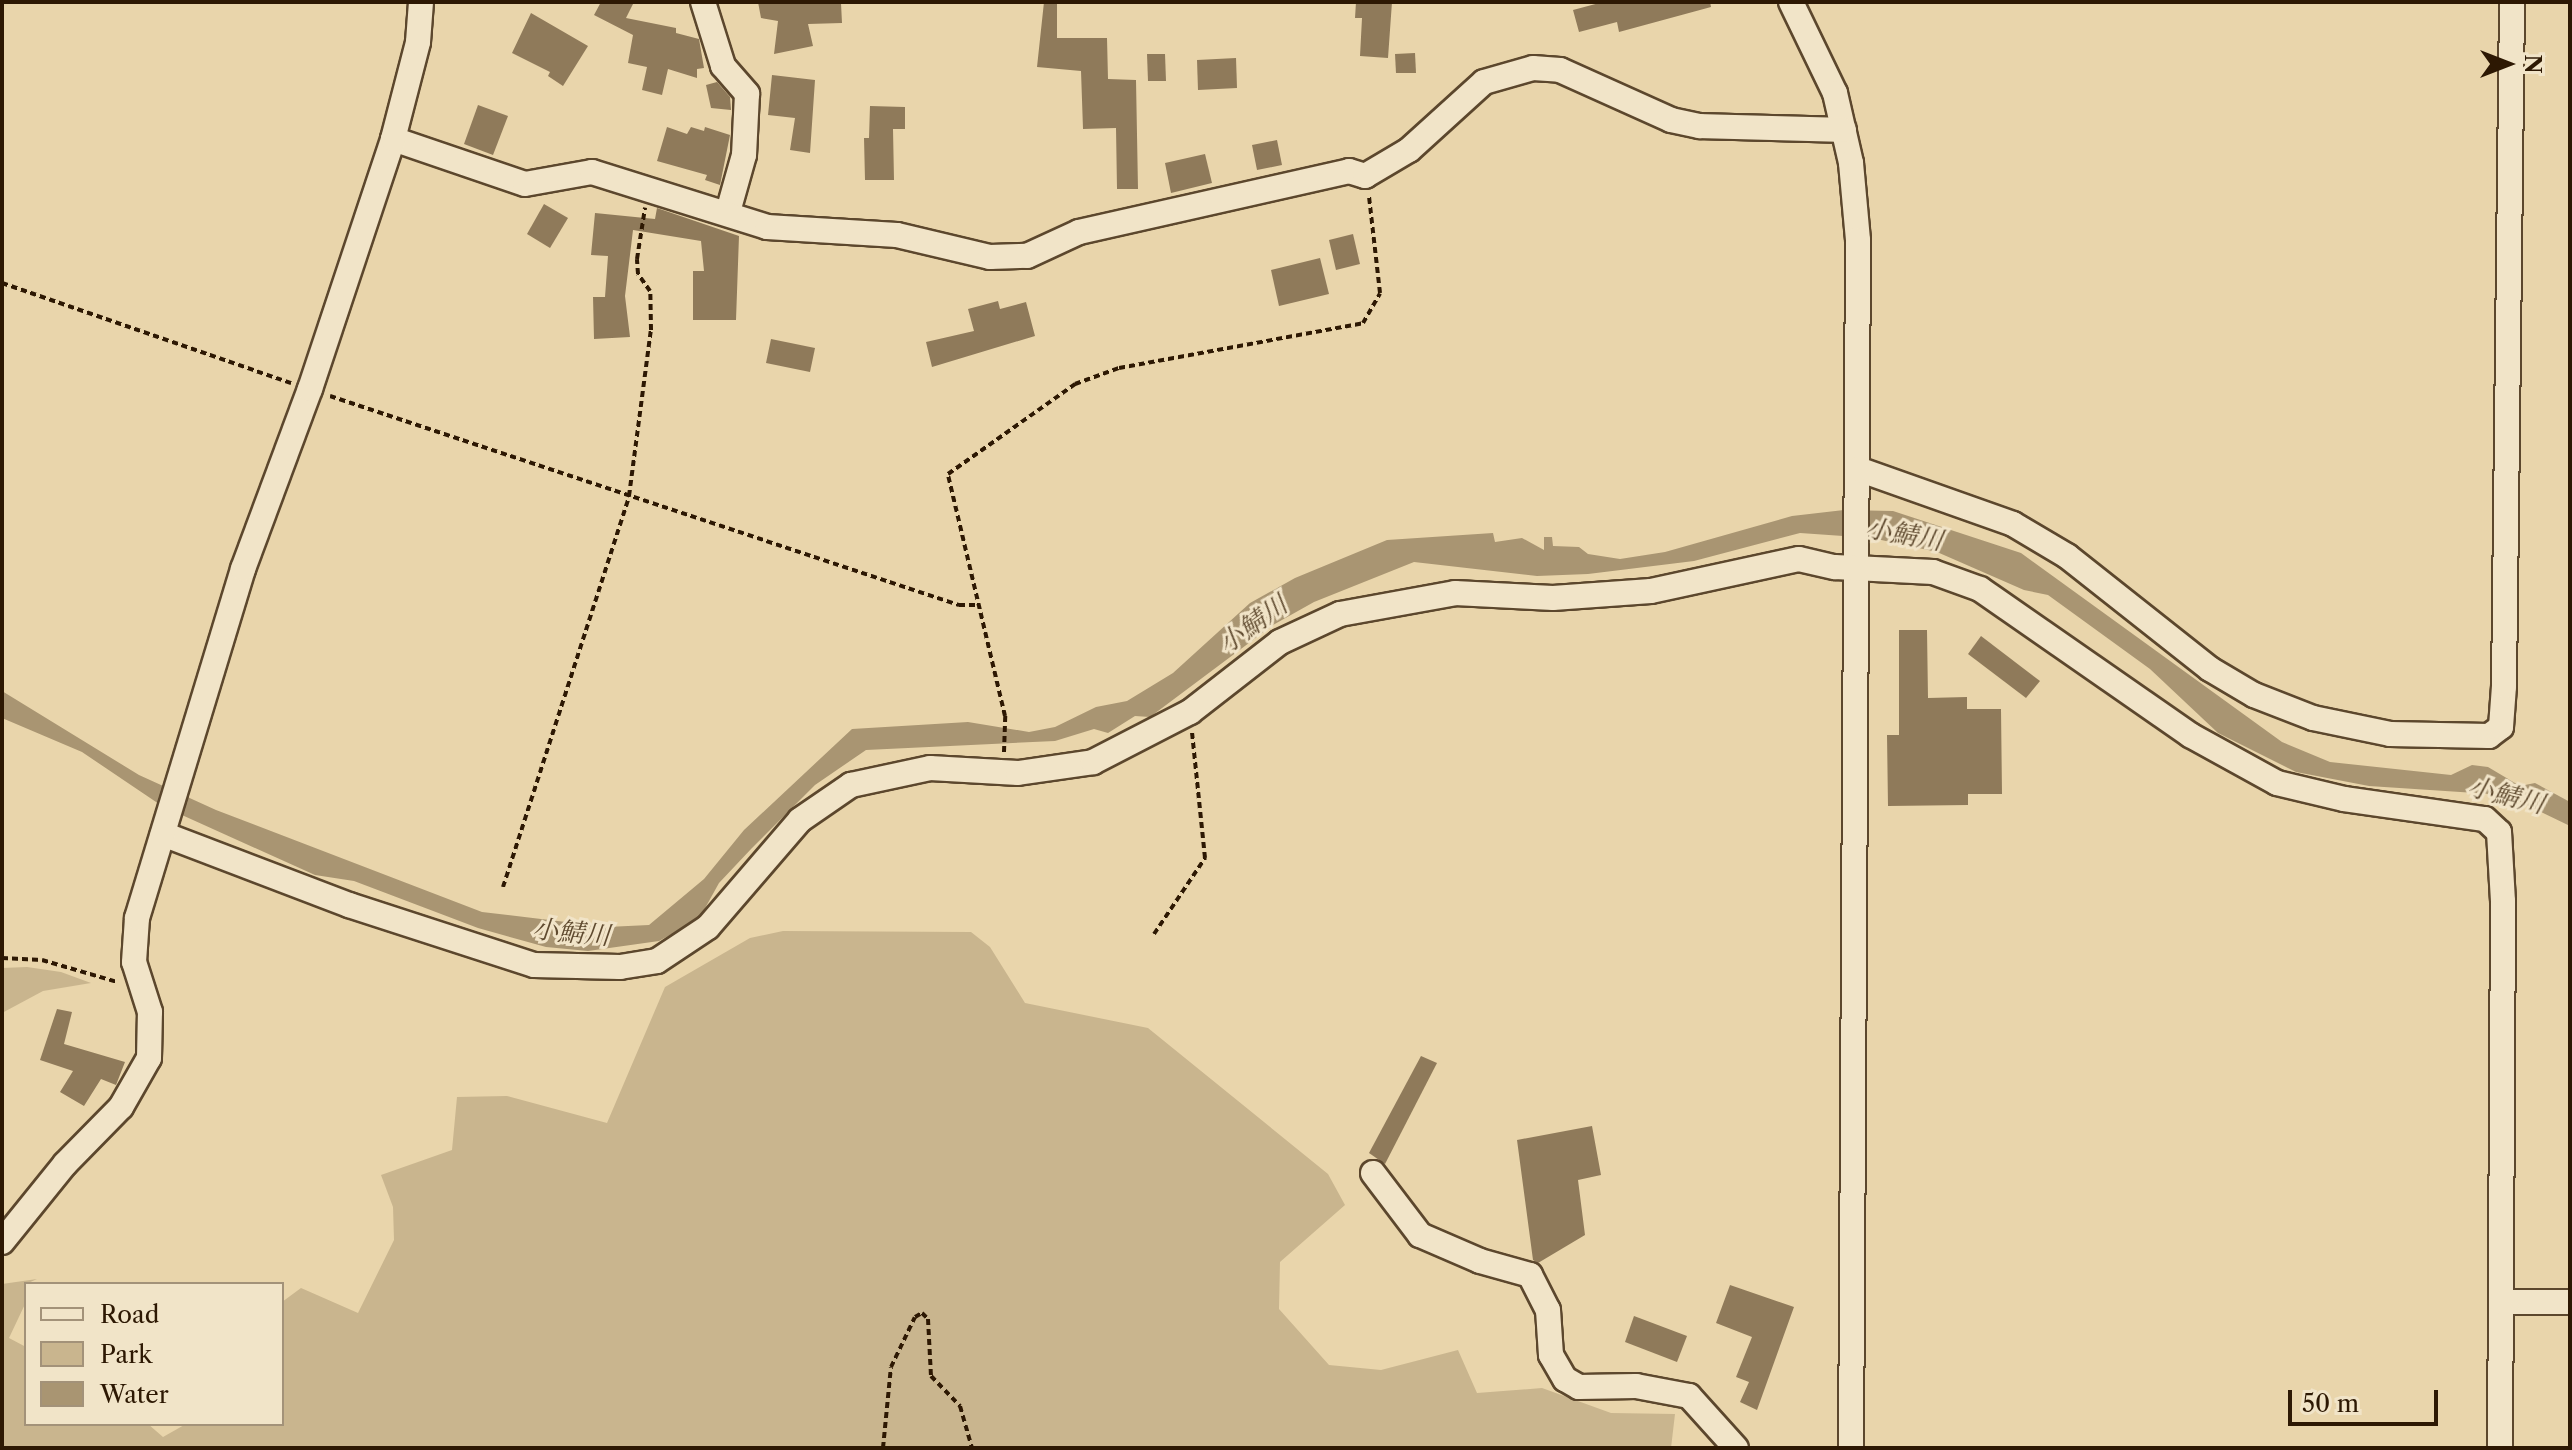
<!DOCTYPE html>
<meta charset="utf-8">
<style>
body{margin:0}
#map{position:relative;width:2572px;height:1450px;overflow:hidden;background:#e9d5ab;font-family:"Libre Caslon Text","Noto Serif JP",serif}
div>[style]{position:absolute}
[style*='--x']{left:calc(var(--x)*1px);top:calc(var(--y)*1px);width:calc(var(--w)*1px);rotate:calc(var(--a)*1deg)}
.green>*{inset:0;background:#c9b58e}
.water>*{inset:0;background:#a99572}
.building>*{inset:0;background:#8f7a5a}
.path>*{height:4px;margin-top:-2px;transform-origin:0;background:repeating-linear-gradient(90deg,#2d1803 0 6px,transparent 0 10px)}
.roads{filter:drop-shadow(2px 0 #5c472d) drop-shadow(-2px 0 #5c472d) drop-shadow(0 2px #5c472d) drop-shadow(0 -2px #5c472d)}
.minor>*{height:24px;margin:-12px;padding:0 12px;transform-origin:12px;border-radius:12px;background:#f1e4c8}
span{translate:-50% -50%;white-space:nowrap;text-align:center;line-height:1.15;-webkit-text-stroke:6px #f1e4c8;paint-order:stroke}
.water-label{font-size:26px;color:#5f4a2f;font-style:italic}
.frame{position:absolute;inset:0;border:4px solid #2d1803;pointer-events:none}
.legend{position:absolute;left:24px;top:1282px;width:260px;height:144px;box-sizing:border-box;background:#f1e4c8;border:2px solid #a39279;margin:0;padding:10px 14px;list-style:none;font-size:24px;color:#2d1803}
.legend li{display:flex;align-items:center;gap:16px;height:40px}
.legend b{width:40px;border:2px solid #a39279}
.north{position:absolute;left:2468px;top:24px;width:80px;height:80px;-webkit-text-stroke:6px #f1e4c8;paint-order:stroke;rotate:90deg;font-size:22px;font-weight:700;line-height:32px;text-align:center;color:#2d1803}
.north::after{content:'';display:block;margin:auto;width:28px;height:36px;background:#2d1803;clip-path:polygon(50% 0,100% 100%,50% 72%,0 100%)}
.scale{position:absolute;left:2288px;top:1390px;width:150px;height:36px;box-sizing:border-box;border:4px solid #2d1803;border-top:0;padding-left:10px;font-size:24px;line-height:28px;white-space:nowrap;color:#2d1803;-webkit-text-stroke:6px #f1e4c8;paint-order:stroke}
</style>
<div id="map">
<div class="green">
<i style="clip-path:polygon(783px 931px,971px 932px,990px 947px,1025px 1003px,1148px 1028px,1328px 1174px,1345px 1205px,1280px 1262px,1279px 1309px,1329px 1365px,1381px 1370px,1458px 1350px,1477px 1393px,1542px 1388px,1611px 1413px,1675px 1414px,1671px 1448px,2px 1448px,2px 1284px,37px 1279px,26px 1284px,26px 1302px,9px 1338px,26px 1347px,26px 1424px,148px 1424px,163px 1437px,186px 1424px,282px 1424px,282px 1302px,301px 1288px,358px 1313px,394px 1240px,393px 1207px,381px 1175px,452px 1150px,457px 1097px,507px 1096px,607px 1123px,665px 987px,750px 938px)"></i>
<i style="clip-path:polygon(27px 967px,61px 972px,91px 983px,43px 991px,2px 1013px,2px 968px)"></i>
</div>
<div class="water">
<i style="clip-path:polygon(1844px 510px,1893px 511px,2021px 553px,2282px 742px,2330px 762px,2451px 775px,2472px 765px,2488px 767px,2520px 786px,2535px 783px,2570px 802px,2570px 826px,2506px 795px,2369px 786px,2296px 772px,2218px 733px,2150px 669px,2048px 595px,2024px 590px,1937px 552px,1872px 538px,1800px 533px,1694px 561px,1588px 574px,1537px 576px,1414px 562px,1314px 602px,1273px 625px,1150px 717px,1135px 716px,1108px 733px,1094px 729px,1055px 741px,866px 750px,815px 785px,752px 848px,719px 883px,699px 919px,659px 941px,588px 951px,546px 947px,478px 928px,354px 881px,315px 875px,162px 806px,82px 752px,2px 718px,2px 691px,139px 775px,216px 810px,482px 912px,607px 927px,649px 925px,704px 879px,744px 830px,852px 729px,968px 722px,1029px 732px,1055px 727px,1096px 707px,1127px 701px,1173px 673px,1250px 603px,1295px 578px,1387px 540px,1493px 533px,1495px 542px,1522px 538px,1544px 550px,1544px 537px,1552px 537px,1553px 546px,1579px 547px,1588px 554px,1620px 559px,1665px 552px,1792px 516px)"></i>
</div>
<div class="building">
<i style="clip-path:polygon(601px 2px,634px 2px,626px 18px,676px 28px,676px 33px,699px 39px,704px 68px,697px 69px,697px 78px,668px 69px,662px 95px,642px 90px,647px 67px,628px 63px,633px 35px,594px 15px)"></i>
<i style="clip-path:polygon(758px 2px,841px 3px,842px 23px,808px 24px,813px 46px,774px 54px,778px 21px,761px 18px)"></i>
<i style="clip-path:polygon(1044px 2px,1057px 2px,1057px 38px,1107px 38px,1108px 79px,1136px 80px,1138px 189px,1117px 189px,1116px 128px,1083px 129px,1081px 71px,1037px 67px)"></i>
<i style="clip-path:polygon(1356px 2px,1392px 2px,1388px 58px,1360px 56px,1362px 18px,1355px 18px)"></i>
<i style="clip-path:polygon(1603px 2px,1710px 2px,1711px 7px,1619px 32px,1617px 22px,1579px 32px,1573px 10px)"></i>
<i style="clip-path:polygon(531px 13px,588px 46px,563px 86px,548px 76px,550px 72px,512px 53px)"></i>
<i style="clip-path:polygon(1415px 53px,1416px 73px,1396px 73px,1395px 54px)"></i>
<i style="clip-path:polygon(1147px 54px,1165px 54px,1166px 81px,1148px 81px)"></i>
<i style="clip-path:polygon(1236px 58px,1237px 88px,1198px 90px,1197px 60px)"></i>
<i style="clip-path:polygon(772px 75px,815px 80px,810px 153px,790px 150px,795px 118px,768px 115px)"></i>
<i style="clip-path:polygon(717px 82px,730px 97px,731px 110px,711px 108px,706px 85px)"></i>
<i style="clip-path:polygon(478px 105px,508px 116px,493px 155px,464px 144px)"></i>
<i style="clip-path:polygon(870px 106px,905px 107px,905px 129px,893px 129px,894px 180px,865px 180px,864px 138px,869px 138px)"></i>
<i style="clip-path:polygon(667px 127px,687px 134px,691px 127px,704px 131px,705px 127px,730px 135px,720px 185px,705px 180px,707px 175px,657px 161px)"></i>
<i style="clip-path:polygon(1277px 140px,1282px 165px,1257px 170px,1252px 145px)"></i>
<i style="clip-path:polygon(1205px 154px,1212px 183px,1171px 193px,1165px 163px)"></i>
<i style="clip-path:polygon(544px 204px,568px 218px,550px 248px,527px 234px)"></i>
<i style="clip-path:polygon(657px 208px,739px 236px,736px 320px,693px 320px,693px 271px,704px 271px,701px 241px,633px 230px,625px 296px,630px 337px,594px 339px,593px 297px,605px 297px,608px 256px,591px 255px,595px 213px,655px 219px)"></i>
<i style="clip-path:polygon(1353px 234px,1360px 264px,1336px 270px,1329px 240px)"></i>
<i style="clip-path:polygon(1320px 258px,1329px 294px,1279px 306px,1271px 270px)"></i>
<i style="clip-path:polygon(998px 301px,1000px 309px,1026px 302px,1035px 336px,932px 367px,926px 342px,974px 331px,968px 309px)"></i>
<i style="clip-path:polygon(771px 339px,815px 348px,810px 372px,766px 363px)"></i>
<i style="clip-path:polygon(1899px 630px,1927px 630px,1928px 698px,1967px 697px,1967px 709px,2001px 709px,2002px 794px,1968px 794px,1968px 805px,1888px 806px,1887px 735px,1899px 735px)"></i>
<i style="clip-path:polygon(1981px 636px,2040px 681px,2026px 698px,1968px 654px)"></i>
<i style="clip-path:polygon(57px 1009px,72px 1012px,64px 1044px,125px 1062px,116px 1085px,101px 1079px,84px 1106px,60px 1092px,73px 1071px,40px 1060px)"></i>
<i style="clip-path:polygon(1421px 1056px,1437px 1063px,1385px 1164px,1369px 1153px)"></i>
<i style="clip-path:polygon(1592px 1126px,1601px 1175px,1578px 1180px,1585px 1235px,1538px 1263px,1533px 1260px,1517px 1140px)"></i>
<i style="clip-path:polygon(1730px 1285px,1794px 1307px,1757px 1410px,1740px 1402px,1749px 1382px,1736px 1377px,1752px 1337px,1716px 1323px)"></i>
<i style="clip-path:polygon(1634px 1316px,1687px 1336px,1677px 1362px,1625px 1342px)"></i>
</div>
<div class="path">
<i style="--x:2;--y:283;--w:306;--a:19.1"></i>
<i style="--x:330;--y:396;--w:663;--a:18.38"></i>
<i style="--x:959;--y:605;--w:18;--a:0"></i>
<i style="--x:1004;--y:752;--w:36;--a:-88"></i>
<i style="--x:1005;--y:716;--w:249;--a:-103.3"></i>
<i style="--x:948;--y:474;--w:156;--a:-35.3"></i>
<i style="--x:1075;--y:384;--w:47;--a:-20"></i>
<i style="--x:1119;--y:368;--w:248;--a:-10.4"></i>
<i style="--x:1363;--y:323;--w:34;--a:-60"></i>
<i style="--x:1380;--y:293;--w:97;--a:-96.5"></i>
<i style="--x:503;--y:887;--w:411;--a:-72.1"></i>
<i style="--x:629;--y:496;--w:167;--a:-82.5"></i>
<i style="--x:651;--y:330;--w:39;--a:-91"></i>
<i style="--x:650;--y:291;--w:21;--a:-125"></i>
<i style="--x:638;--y:274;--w:15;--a:-94"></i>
<i style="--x:637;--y:259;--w:52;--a:-81.1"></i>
<i style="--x:1154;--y:934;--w:92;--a:-56.1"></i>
<i style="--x:1205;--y:858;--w:127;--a:-95.9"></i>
<i style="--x:2;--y:958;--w:40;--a:2.9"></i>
<i style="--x:42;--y:960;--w:78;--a:16.3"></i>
<i style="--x:883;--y:1448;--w:81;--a:-84.4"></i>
<i style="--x:891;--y:1367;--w:55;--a:-64.4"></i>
<i style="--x:915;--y:1317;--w:8;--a:-30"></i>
<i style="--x:922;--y:1313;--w:8;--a:45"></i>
<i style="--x:928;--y:1319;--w:57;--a:87"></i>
<i style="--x:931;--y:1376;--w:42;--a:46"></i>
<i style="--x:960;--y:1406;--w:44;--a:74.1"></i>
</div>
<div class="roads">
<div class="minor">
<i style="--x:703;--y:2;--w:67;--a:72.6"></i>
<i style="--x:723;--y:66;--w:37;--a:49"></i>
<i style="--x:747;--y:94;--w:61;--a:92.8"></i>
<i style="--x:744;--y:155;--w:59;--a:105.7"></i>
<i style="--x:1791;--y:2;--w:101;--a:64.2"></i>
<i style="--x:1835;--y:93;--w:72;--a:77.1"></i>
<i style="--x:1851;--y:163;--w:77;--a:84.8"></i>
<i style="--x:1858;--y:240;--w:1208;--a:90.33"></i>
<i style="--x:393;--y:139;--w:139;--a:18.8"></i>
<i style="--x:525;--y:184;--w:68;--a:-10.2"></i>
<i style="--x:592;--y:172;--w:183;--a:17.4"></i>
<i style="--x:767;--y:227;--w:130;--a:3.5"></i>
<i style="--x:897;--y:235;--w:96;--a:13.3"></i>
<i style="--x:990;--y:257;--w:37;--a:-2"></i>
<i style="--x:1027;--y:256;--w:57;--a:-24.8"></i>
<i style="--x:1079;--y:232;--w:277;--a:-12.7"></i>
<i style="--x:1349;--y:171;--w:17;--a:17"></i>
<i style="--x:1365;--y:176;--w:51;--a:-30.6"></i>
<i style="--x:1409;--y:150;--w:101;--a:-42.2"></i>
<i style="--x:1484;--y:82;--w:51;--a:-15.9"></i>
<i style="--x:1533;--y:68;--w:27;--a:4"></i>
<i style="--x:1560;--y:70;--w:122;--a:24.2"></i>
<i style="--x:1671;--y:120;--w:30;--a:12"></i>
<i style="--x:1700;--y:126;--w:144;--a:1.6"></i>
<i style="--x:1858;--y:469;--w:164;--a:19.5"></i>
<i style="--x:2013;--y:524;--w:63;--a:30.7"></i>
<i style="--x:2067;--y:556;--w:182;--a:38.3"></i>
<i style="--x:2210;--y:669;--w:51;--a:30.6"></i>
<i style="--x:2254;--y:695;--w:63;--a:21.3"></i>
<i style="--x:2313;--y:718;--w:79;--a:11.7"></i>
<i style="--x:2390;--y:734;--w:99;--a:1.2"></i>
<i style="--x:2489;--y:736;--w:15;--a:-37"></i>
<i style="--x:2501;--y:727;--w:41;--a:-85.8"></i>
<i style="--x:2504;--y:686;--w:684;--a:-89.33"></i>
<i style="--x:163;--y:834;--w:199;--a:20.9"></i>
<i style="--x:349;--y:905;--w:194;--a:18"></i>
<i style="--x:534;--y:965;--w:86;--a:1.3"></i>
<i style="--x:620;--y:967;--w:37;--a:-9"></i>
<i style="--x:657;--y:961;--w:61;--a:-33.7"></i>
<i style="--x:708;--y:927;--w:141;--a:-49.3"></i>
<i style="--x:800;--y:820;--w:62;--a:-34.5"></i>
<i style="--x:851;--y:785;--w:81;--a:-12.1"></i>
<i style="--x:930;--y:768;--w:88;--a:3.3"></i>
<i style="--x:1018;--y:773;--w:76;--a:-8.3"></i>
<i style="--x:1093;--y:762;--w:109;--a:-27.3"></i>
<i style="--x:1190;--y:712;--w:114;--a:-37.9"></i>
<i style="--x:1280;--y:642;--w:66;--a:-25"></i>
<i style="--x:1340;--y:614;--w:117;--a:-10.3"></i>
<i style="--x:1455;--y:593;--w:98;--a:2.9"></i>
<i style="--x:1553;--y:598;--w:98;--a:-4.1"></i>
<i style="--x:1651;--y:591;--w:151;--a:-12.2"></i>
<i style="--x:1799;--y:559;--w:37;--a:13"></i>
<i style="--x:1835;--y:567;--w:98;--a:2.9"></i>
<i style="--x:1933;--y:572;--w:50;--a:19.9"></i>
<i style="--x:1980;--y:589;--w:256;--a:34.8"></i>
<i style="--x:2190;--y:735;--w:99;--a:28.9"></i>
<i style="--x:2277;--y:783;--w:69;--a:13.4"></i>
<i style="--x:2344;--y:799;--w:142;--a:8.1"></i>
<i style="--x:2485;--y:819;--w:19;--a:43"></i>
<i style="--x:2499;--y:832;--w:69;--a:86.7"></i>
<i style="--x:2503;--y:901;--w:547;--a:90.31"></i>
<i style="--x:1373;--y:1173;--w:78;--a:52.8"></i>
<i style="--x:1420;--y:1235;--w:65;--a:23.4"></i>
<i style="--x:1480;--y:1261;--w:52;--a:15.6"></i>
<i style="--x:1530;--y:1275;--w:39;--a:63"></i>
<i style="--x:1548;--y:1310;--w:45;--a:86.2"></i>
<i style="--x:1551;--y:1355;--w:28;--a:60"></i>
<i style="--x:1565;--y:1379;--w:16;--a:30"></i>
<i style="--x:1579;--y:1387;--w:57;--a:-1"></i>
<i style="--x:1636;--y:1386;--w:54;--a:10.7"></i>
<i style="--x:1689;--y:1396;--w:70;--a:47.9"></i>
<i style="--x:2;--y:1242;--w:100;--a:-51.1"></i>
<i style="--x:65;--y:1164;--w:80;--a:-45.5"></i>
<i style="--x:121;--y:1107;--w:56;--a:-60.3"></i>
<i style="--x:149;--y:1058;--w:46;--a:-88.8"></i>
<i style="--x:150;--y:1012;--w:52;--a:-107.7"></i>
<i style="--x:134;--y:962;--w:44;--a:-86.1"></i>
<i style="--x:137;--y:918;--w:365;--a:-73.1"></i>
<i style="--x:243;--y:569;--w:192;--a:-69.6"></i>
<i style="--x:310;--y:389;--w:263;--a:-71.6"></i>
<i style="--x:393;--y:139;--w:100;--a:-75.5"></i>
<i style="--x:418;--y:42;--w:40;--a:-85.7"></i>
<i style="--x:2501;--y:1302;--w:69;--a:0"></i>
</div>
</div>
<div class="water-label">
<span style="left:1904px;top:535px;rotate:10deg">小鯖川</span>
<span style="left:1253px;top:625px;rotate:-36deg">小鯖川</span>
<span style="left:2506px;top:796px;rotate:14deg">小鯖川</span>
<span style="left:571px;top:933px;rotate:5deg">小鯖川</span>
</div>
<div class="frame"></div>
<ul class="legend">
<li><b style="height:10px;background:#f1e4c8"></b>Road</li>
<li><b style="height:22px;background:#c9b58e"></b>Park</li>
<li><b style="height:22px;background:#a99572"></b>Water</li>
</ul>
<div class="north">N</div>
<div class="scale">50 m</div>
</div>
